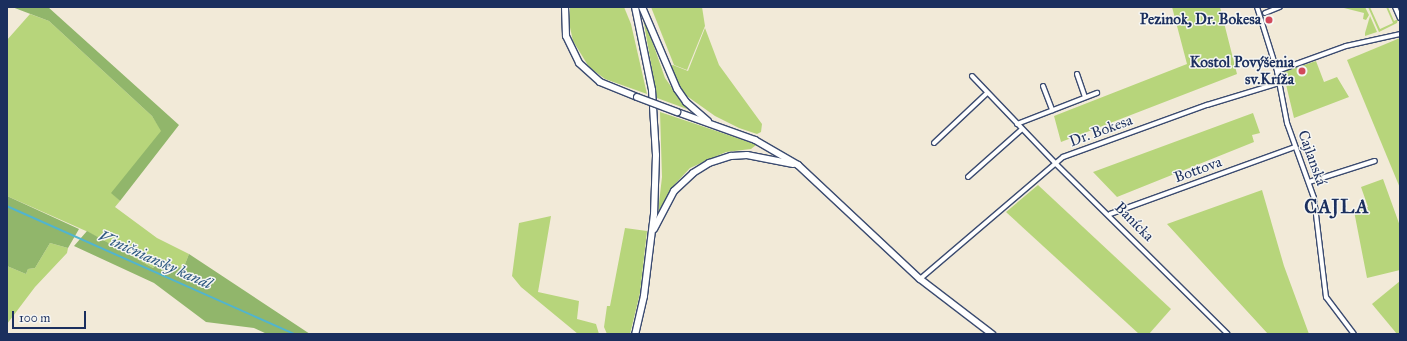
<!DOCTYPE html>
<meta charset="utf-8">
<style>
body{margin:0}
#map{position:relative;width:1407px;height:341px;overflow:hidden;background:#f2ead8;font-family:"IM FELL Great Primer",serif}
div>[style]{position:absolute}
[style*='--x']{left:calc(var(--x)*1px);top:calc(var(--y)*1px);width:calc(var(--w)*1px);rotate:calc(var(--a)*1deg)}
.green>*{inset:0;background:#b7d57b}
.forest>*{inset:0;background:#91b66b}
.stream>*{height:1.5px;margin:-0.75px;padding:0 0.75px;transform-origin:0.75px;border-radius:0.75px;background:#51b4cf}
.roads{filter:drop-shadow(1px 0 #3b4b70) drop-shadow(-1px 0 #3b4b70) drop-shadow(0 1px #3b4b70) drop-shadow(0 -1px #3b4b70)}
.street>*{height:4px;margin:-2px;padding:0 2px;transform-origin:2px;border-radius:2px;background:#fff}
.secondary>*{height:6px;margin:-3px;padding:0 3px;transform-origin:3px;border-radius:3px;background:#fff}
.bridges{filter:drop-shadow(1px 0 #3b4b70) drop-shadow(-1px 0 #3b4b70) drop-shadow(0 1px #3b4b70) drop-shadow(0 -1px #3b4b70)}
.secondary-bridge>*{height:6px;margin:-3px;padding:0 3px;transform-origin:3px;border-radius:3px;background:#fff}
.dots>*{width:11px;height:11px;translate:-50% -50%;box-sizing:border-box;border:2px solid #f6f6f2;border-radius:50%}
span{translate:-50% -50%;white-space:nowrap;text-align:center;line-height:1.15;-webkit-text-stroke:3px #f6f6f2;paint-order:stroke}
.poi-label{font-size:15px;color:#1b2f5e;font-weight:700}
.right{translate:-100% -50%;text-align:right}
.street-label{font-size:15px;color:#1b2f5e}
.water-label{font-size:16px;color:#2b5780;font-style:italic}
.district-label{font-size:19px;color:#1b2f5e;font-weight:700;letter-spacing:1px}
.frame{position:absolute;inset:0;border:8px solid #1b2f5e;pointer-events:none}
.scale{position:absolute;left:12px;top:311px;width:74px;height:18px;box-sizing:border-box;border:2px solid #1b2f5e;border-top:0;padding-left:5px;font-size:12px;line-height:14px;white-space:nowrap;color:#1b2f5e;-webkit-text-stroke:3px #f6f6f2;paint-order:stroke}
</style>
<div id="map">
<div class="green">
<i style="clip-path:polygon(570px 7px,624px 7px,631px 24px,647px 94px,605px 79px,589px 67px,573px 41px,569px 23px)"></i>
<i style="clip-path:polygon(651px 7px,702px 7px,705px 26px,687px 70px,674px 65px)"></i>
<i style="clip-path:polygon(1172px 7px,1220px 7px,1237px 74px,1061px 142px,1054px 116px,1187px 64px)"></i>
<i style="clip-path:polygon(1340px 7px,1365px 7px,1369px 15px,1366px 20px,1363px 19px,1364px 13px)"></i>
<i style="clip-path:polygon(1368px 7px,1370px 7px,1380px 29px,1393px 23px,1386px 7px,1388px 7px,1394px 21px,1398px 19px,1397px 23px,1379px 32px)"></i>
<i style="clip-path:polygon(642px 12px,665px 78px,687px 109px,657px 98px)"></i>
<i style="clip-path:polygon(30px 14px,49px 21px,152px 116px,162px 131px,112px 193px,120px 201px,115px 207px,157px 238px,189px 254px,183px 269px,162px 260px,153px 268px,86px 231px,7px 196px,7px 40px)"></i>
<i style="clip-path:polygon(1370px 16px,1377px 32px,1365px 36px,1365px 33px)"></i>
<i style="clip-path:polygon(705px 28px,719px 65px,762px 124px,761px 132px,757px 134px,739px 128px,715px 116px,684px 94px,671px 72px,669px 67px,673px 65px,688px 71px)"></i>
<i style="clip-path:polygon(1400px 38px,1400px 188px,1347px 60px)"></i>
<i style="clip-path:polygon(1316px 61px,1324px 82px,1337px 77px,1349px 97px,1294px 118px,1283px 72px)"></i>
<i style="clip-path:polygon(660px 112px,749px 142px,756px 145px,751px 149px,726px 152px,690px 168px,675px 184px,658px 212px,662px 177px)"></i>
<i style="clip-path:polygon(1253px 113px,1260px 133px,1252px 135px,1254px 142px,1117px 197px,1093px 172px)"></i>
<i style="clip-path:polygon(1383px 179px,1400px 226px,1400px 270px,1367px 278px,1354px 211px,1368px 207px,1361px 187px)"></i>
<i style="clip-path:polygon(1038px 185px,1171px 309px,1149px 334px,1139px 334px,1006px 212px)"></i>
<i style="clip-path:polygon(1262px 190px,1284px 266px,1309px 334px,1268px 334px,1167px 224px)"></i>
<i style="clip-path:polygon(551px 216px,538px 292px,579px 301px,577px 319px,596px 324px,599px 334px,578px 334px,521px 287px,512px 276px,519px 223px)"></i>
<i style="clip-path:polygon(625px 228px,647px 231px,640px 293px,630px 334px,607px 334px,604px 327px,607px 306px,610px 306px)"></i>
<i style="clip-path:polygon(50px 243px,68px 248px,67px 253px,35px 287px,7px 324px,7px 266px,26px 274px,28px 269px,35px 268px)"></i>
<i style="clip-path:polygon(1400px 281px,1400px 334px,1397px 334px,1372px 304px)"></i>
</div>
<div class="forest">
<i style="clip-path:polygon(12px 7px,48px 7px,179px 125px,120px 201px,111px 193px,161px 131px,152px 116px,49px 21px)"></i>
<i style="clip-path:polygon(7px 196px,79px 229px,68px 248px,50px 243px,35px 268px,28px 269px,26px 274px,7px 266px)"></i>
<i style="clip-path:polygon(87px 231px,153px 268px,162px 259px,183px 269px,189px 254px,310px 334px,267px 334px,254px 328px,206px 322px,154px 283px,74px 246px)"></i>
</div>
<div class="stream">
<i style="--x:7;--y:206;--w:314;--a:24"></i>
</div>
<div class="roads">
<div class="street">
<i style="--x:1257;--y:7;--w:67;--a:72.6"></i>
<i style="--x:1277;--y:71;--w:53;--a:79.1"></i>
<i style="--x:1287;--y:123;--w:80;--a:70.2"></i>
<i style="--x:1314;--y:198;--w:100;--a:83.1"></i>
<i style="--x:1326;--y:297;--w:46;--a:52.9"></i>
<i style="--x:1395;--y:7;--w:12;--a:66"></i>
<i style="--x:1265;--y:13;--w:16;--a:-22"></i>
<i style="--x:1277;--y:71;--w:73;--a:-19.9"></i>
<i style="--x:1346;--y:46;--w:55;--a:-12.5"></i>
<i style="--x:1077;--y:74;--w:24;--a:71"></i>
<i style="--x:972;--y:76;--w:123;--a:46.3"></i>
<i style="--x:1057;--y:165;--w:240;--a:44.7"></i>
<i style="--x:1043;--y:86;--w:26;--a:69"></i>
<i style="--x:1017;--y:124;--w:86;--a:-21.2"></i>
<i style="--x:934;--y:143;--w:73;--a:-43.3"></i>
<i style="--x:968;--y:177;--w:72;--a:-41.6"></i>
<i style="--x:1309;--y:182;--w:69;--a:-17.7"></i>
<i style="--x:1110;--y:214;--w:197;--a:-19.9"></i>
<i style="--x:920;--y:279;--w:188;--a:-40.5"></i>
<i style="--x:1063;--y:157;--w:153;--a:-19.9"></i>
<i style="--x:1207;--y:105;--w:75;--a:-17"></i>
</div>
<div class="secondary">
<i style="--x:565;--y:7;--w:29;--a:88"></i>
<i style="--x:566;--y:36;--w:30;--a:64"></i>
<i style="--x:579;--y:63;--w:28;--a:42"></i>
<i style="--x:600;--y:82;--w:40;--a:22"></i>
<i style="--x:635;--y:7;--w:85;--a:78.4"></i>
<i style="--x:652;--y:90;--w:65;--a:86.5"></i>
<i style="--x:656;--y:155;--w:59;--a:91.9"></i>
<i style="--x:654;--y:214;--w:83;--a:97"></i>
<i style="--x:644;--y:296;--w:39;--a:103"></i>
<i style="--x:642;--y:7;--w:89;--a:66.9"></i>
<i style="--x:677;--y:89;--w:16;--a:55"></i>
<i style="--x:686;--y:102;--w:29;--a:41"></i>
<i style="--x:677;--y:112;--w:83;--a:19.7"></i>
<i style="--x:755;--y:140;--w:50;--a:30.2"></i>
<i style="--x:798;--y:165;--w:167;--a:43.1"></i>
<i style="--x:920;--y:279;--w:91;--a:37.4"></i>
<i style="--x:654;--y:229;--w:43;--a:-62.2"></i>
<i style="--x:674;--y:191;--w:26;--a:-43"></i>
<i style="--x:693;--y:173;--w:19;--a:-32"></i>
<i style="--x:709;--y:163;--w:23;--a:-18"></i>
<i style="--x:731;--y:156;--w:16;--a:-4"></i>
<i style="--x:747;--y:155;--w:47;--a:11.1"></i>
</div>
</div>
<div class="bridges">
<div class="secondary-bridge">
<i style="--x:637;--y:97;--w:43;--a:20.6"></i>
</div>
</div>
<div class="dots">
<i style="left:1269px;top:20px;background:#d1495b"></i>
<i style="left:1302px;top:71px;background:#d1495b"></i>
</div>
<div class="poi-label">
<span class="right" style="left:1261px;top:20px">Pezinok, Dr. Bokesa</span>
<span class="right" style="left:1294px;top:71px">Kostol Povýšenia<br>sv.Kríža</span>
</div>
<div class="street-label">
<span style="left:1101px;top:131px;rotate:-20deg">Dr. Bokesa</span>
<span style="left:1312px;top:158px;rotate:70deg">Cajlanská</span>
<span style="left:1198px;top:170px;rotate:-20deg">Bottova</span>
<span style="left:1134px;top:222px;rotate:45deg">Banícka</span>
</div>
<div class="water-label">
<span style="left:155px;top:260px;rotate:24deg">Viničniansky kanál</span>
</div>
<div class="district-label">
<span style="left:1337px;top:207px">CAJLA</span>
</div>
<div class="frame"></div>
<div class="scale">100 m</div>
</div>
